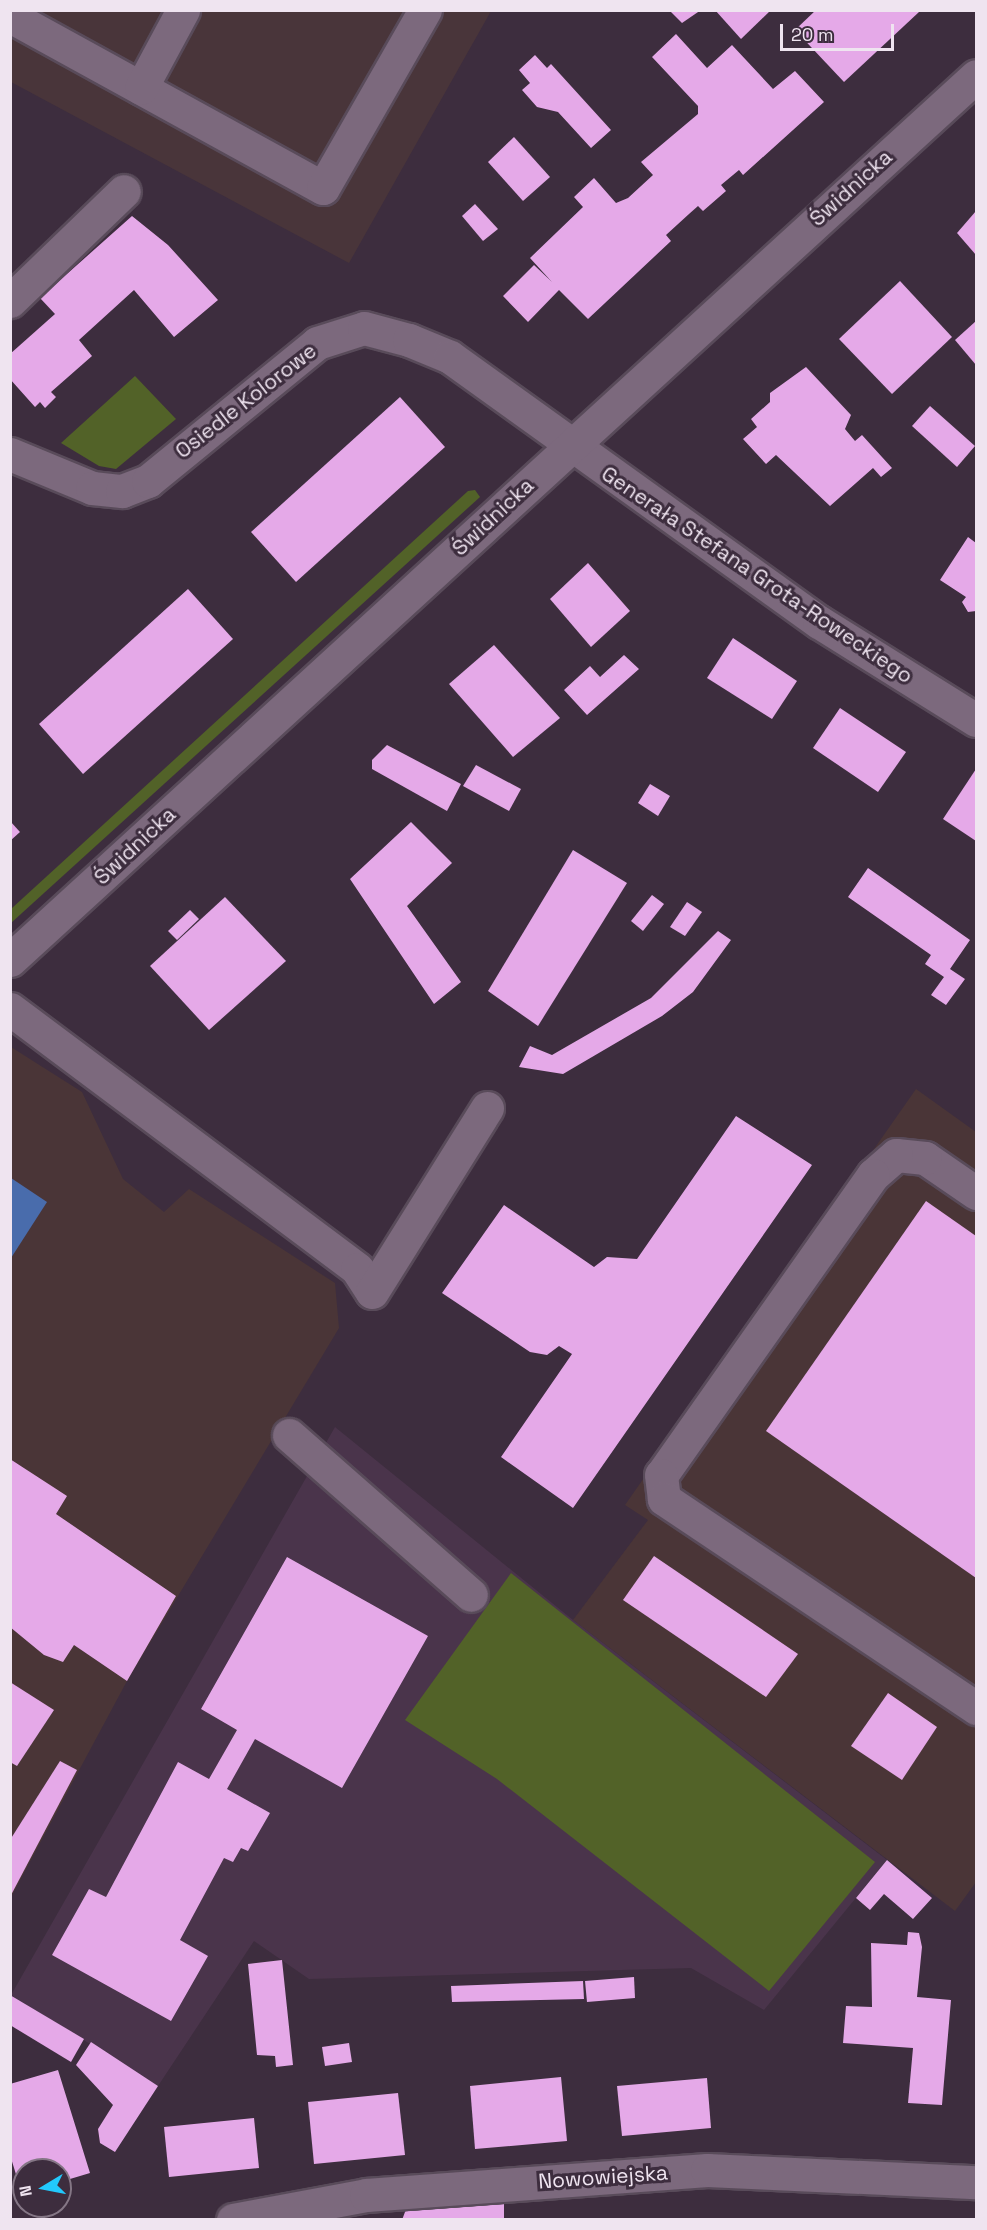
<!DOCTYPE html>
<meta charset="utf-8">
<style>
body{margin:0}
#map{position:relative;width:987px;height:2230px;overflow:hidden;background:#3d2d3e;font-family:"Space Grotesk",sans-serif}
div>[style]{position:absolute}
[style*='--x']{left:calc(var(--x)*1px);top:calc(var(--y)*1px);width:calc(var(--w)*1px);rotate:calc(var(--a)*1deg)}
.commercial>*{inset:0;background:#49353a}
.industrial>*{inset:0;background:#4a3537}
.built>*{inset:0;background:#4a344b}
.green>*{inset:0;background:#526228}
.water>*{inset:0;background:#496cac}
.building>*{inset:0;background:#e5a9e8}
.roads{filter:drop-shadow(2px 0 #594b5a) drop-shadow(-2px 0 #594b5a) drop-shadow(0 2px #594b5a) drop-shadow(0 -2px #594b5a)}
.minor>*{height:33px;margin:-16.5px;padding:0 16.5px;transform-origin:16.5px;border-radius:16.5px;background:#7c697d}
span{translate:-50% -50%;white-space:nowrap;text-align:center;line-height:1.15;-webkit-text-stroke:6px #3d2d3e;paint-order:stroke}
.street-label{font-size:21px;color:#efe4f0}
.frame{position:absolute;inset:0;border:12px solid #efe4f0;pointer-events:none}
.north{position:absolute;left:12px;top:2158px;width:60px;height:60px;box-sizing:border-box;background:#3d2d3e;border:2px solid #847685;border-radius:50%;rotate:260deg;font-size:16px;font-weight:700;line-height:24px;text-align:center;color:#efe4f0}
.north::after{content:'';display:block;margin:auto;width:21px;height:27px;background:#22c9fd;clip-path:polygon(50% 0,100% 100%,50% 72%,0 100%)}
.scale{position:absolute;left:780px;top:24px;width:114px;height:27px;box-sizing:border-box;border:3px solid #efe4f0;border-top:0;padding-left:8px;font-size:18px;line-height:21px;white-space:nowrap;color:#efe4f0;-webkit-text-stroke:4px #3d2d3e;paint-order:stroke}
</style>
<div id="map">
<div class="commercial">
<i style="clip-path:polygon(10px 11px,491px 11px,349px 263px,11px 82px)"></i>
</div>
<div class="industrial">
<i style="clip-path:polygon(11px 1047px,82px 1092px,123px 1179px,164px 1212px,189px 1189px,335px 1283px,339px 1328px,127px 1681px,11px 1897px)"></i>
<i style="clip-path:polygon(916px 1089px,976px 1132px,976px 1882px,955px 1911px,573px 1620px,648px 1520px,625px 1505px)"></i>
</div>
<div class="built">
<i style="clip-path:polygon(335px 1427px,573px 1620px,887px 1860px,764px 2010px,691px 1968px,309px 1979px,254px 1941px,158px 2086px,11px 1995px)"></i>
</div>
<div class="green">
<i style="clip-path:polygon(135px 376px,176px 419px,116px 469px,99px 466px,61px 443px)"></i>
<i style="clip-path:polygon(475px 490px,480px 497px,11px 923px,11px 909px,468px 491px)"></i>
<i style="clip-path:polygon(511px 1573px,875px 1862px,769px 1991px,497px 1779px,405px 1720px)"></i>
</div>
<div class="water">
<i style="clip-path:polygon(11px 1178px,47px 1202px,11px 1258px)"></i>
</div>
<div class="building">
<i style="clip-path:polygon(669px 10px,701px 10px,682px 23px)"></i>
<i style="clip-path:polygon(715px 10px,771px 10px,741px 39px)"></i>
<i style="clip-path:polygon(816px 10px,918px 10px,919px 12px,844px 82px,795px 30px)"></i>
<i style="clip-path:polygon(676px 34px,707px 68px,732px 45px,773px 89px,795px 71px,824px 102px,743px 175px,739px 170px,721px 185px,726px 191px,703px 211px,698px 206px,689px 214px,666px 235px,671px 241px,588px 319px,559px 290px,528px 322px,503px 296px,534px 265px,552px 282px,530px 258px,583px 207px,574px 197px,594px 178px,616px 203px,628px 198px,653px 175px,641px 162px,698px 114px,698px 106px,652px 57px)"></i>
<i style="clip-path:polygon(535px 55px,547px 68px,551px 64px,611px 130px,591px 148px,558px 112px,537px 107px,522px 90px,530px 83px,519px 70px)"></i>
<i style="clip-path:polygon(514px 137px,550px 177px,523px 201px,488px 162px)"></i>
<i style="clip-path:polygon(475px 204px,498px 229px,483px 241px,462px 216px)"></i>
<i style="clip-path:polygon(976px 211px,976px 255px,957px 233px)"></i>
<i style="clip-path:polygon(132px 216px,168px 245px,218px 300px,174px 337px,134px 290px,79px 340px,92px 356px,51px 392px,56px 397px,45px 408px,40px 402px,35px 407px,10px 379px,10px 354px,55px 314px,40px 298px)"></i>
<i style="clip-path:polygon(900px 281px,952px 337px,892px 394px,839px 339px)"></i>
<i style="clip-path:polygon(976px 321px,976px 365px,955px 340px)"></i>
<i style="clip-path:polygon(806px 367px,851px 415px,845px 429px,855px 441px,862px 435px,892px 468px,881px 477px,873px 468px,830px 506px,776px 455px,766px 464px,743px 439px,757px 427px,751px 419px,770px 402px,770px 393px)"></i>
<i style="clip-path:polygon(400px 397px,445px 447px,296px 582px,251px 532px)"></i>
<i style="clip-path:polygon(930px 406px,975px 446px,957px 467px,912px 426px)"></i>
<i style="clip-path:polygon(968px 537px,976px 543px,976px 611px,968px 612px,962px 602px,966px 597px,940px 580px)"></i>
<i style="clip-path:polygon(588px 563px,630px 611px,591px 647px,550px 599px)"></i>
<i style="clip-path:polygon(188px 589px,233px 639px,83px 774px,39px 724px)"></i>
<i style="clip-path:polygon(733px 638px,797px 681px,772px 719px,707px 678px)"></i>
<i style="clip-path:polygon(494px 645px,560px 718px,513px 757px,449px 684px)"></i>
<i style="clip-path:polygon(624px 655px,639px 669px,587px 715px,564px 690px,590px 666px,600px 677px)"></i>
<i style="clip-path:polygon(840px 708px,906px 752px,878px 792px,813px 748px)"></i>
<i style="clip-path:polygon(387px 745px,461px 784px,447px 811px,372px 769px,372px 760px)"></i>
<i style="clip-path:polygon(476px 765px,521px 789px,509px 811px,463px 786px)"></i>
<i style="clip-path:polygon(976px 769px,976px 841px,943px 819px)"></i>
<i style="clip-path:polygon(650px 784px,670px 796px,658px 816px,638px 803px)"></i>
<i style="clip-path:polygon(10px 821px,20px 832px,10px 841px)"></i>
<i style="clip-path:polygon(411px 822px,452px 863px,407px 906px,461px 982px,434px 1004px,350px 879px)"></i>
<i style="clip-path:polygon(573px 850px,627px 883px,538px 1026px,488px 991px)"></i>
<i style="clip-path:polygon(868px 868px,970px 940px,950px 969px,965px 979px,946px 1005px,931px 995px,944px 977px,925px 964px,931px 955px,848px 897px)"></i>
<i style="clip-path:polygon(652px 895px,664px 904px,643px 931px,631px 921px)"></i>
<i style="clip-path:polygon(225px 897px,286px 961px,209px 1030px,150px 966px)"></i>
<i style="clip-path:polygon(687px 902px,702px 912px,685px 936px,670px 927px)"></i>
<i style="clip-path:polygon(190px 910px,199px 919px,177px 940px,168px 931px)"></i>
<i style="clip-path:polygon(718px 931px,731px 940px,693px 992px,662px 1016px,563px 1074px,519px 1067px,530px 1046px,552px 1055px,651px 998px)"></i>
<i style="clip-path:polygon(736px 1116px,812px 1165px,573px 1508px,501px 1457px,572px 1354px,559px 1346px,547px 1355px,530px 1352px,442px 1293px,504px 1205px,594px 1267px,607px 1257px,637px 1259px)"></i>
<i style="clip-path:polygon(926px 1201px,976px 1236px,976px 1578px,766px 1431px)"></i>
<i style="clip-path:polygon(10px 1459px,67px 1496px,56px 1514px,176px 1596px,127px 1681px,74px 1645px,63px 1662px,44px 1655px,10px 1627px)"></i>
<i style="clip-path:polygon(654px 1556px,798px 1654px,766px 1697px,623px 1600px)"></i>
<i style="clip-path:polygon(287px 1557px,428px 1636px,342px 1788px,255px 1739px,227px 1789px,270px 1813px,248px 1851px,241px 1848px,233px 1862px,224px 1858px,180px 1940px,208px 1956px,171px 2021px,52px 1955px,89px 1889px,106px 1897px,178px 1762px,209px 1779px,237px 1730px,201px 1709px)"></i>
<i style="clip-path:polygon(10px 1682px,54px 1710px,17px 1766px,10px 1762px)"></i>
<i style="clip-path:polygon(888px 1693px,937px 1727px,902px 1780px,851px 1746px)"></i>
<i style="clip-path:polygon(60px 1761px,77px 1770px,10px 1897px,10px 1840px)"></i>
<i style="clip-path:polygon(887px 1860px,932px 1898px,913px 1919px,884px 1894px,870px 1910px,856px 1898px)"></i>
<i style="clip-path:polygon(908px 1932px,919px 1933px,922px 1947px,917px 1997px,951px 2000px,942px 2105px,908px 2103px,913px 2048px,843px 2043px,846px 2006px,872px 2007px,871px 1943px,907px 1945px)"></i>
<i style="clip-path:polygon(282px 1960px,293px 2065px,276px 2067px,275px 2056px,257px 2055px,248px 1964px)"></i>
<i style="clip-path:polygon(634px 1977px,635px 1998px,587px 2002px,585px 1981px)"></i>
<i style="clip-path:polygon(583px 1981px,584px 1999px,452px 2002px,451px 1986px)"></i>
<i style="clip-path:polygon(10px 1995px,84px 2039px,71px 2062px,10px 2025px)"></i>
<i style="clip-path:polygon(91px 2042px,158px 2086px,115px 2152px,100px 2143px,98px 2129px,113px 2105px,76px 2065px)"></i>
<i style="clip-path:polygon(349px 2043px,352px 2062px,325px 2066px,322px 2047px)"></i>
<i style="clip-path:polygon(58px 2070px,90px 2173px,60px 2182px,60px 2170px,24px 2170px,23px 2197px,10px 2155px,10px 2084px)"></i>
<i style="clip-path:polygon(561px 2077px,567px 2141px,475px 2149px,470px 2086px)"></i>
<i style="clip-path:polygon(707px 2078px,711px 2128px,622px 2136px,617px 2086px)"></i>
<i style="clip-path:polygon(398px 2093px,405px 2155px,314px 2164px,308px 2102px)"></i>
<i style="clip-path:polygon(254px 2118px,259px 2168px,169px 2177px,164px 2127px)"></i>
<i style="clip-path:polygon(408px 2204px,504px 2204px,504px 2220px,402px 2220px)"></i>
</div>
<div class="roads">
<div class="minor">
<i style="--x:10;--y:16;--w:357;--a:28.8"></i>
<i style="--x:323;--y:188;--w:205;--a:-60.2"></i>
<i style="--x:141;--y:88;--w:89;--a:-61.7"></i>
<i style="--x:10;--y:301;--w:158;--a:-44"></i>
<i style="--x:10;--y:454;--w:89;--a:22.5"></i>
<i style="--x:92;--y:488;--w:30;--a:6"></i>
<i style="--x:122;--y:491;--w:28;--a:-21"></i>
<i style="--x:148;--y:481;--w:218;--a:-39.2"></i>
<i style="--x:317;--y:343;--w:49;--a:-17.7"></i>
<i style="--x:364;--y:328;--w:47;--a:14.9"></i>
<i style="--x:409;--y:340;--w:44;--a:22.5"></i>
<i style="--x:450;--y:357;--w:454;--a:35.7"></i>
<i style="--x:819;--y:622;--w:185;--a:32"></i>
<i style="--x:10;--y:960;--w:1309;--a:-42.46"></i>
<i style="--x:10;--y:1009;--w:434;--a:36.8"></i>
<i style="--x:357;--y:1269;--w:27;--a:57"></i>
<i style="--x:372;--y:1292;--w:217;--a:-58"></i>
<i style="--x:976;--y:1193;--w:62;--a:-145.5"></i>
<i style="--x:925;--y:1158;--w:29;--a:-174"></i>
<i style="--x:896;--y:1155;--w:30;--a:139"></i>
<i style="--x:873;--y:1175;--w:367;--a:125.2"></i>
<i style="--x:661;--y:1475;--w:24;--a:83"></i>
<i style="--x:664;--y:1499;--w:376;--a:33.8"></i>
<i style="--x:289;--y:1435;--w:242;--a:41.3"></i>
<i style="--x:233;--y:2220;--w:135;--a:-10.6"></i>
<i style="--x:366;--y:2195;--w:342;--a:-4.2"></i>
<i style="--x:707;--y:2170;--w:269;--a:2.6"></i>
</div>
</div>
<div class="street-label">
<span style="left:851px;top:188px;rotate:-42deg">Świdnicka</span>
<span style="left:246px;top:401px;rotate:-38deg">Osiedle Kolorowe</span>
<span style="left:493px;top:517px;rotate:-43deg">Świdnicka</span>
<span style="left:757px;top:575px;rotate:34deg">Generała Stefana Grota-Roweckiego</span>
<span style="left:135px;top:846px;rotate:-43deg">Świdnicka</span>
<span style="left:603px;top:2177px;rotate:-4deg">Nowowiejska</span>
</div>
<div class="frame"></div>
<div class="north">N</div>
<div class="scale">20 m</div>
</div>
